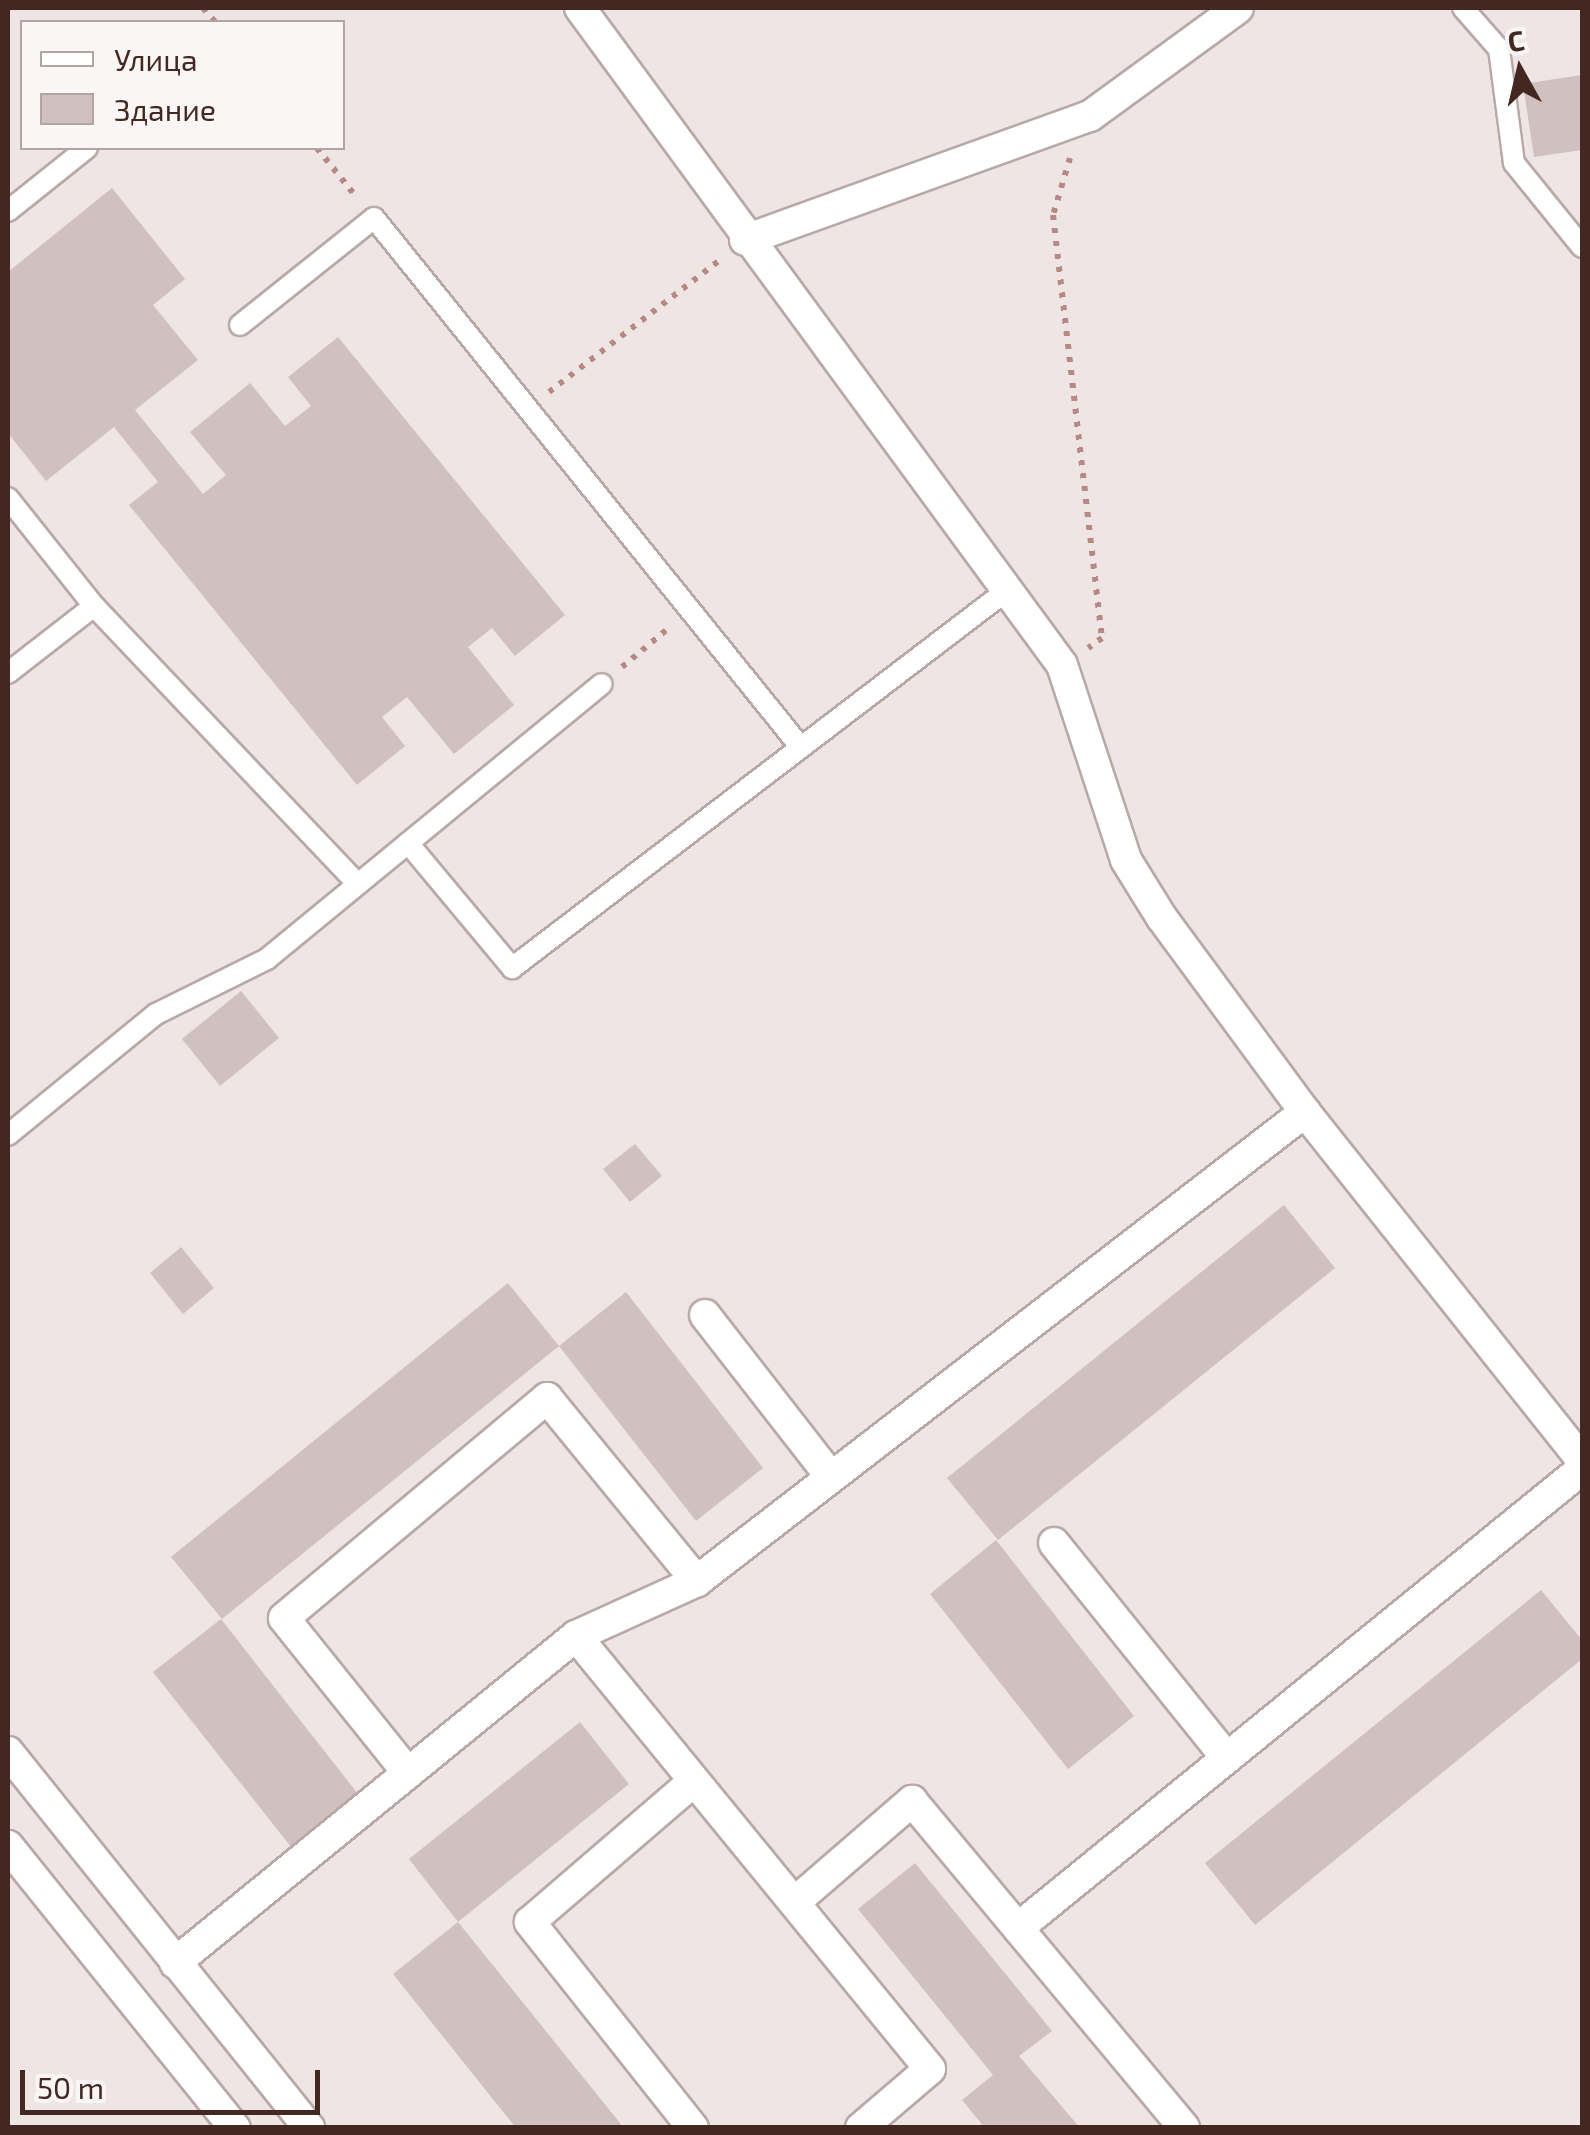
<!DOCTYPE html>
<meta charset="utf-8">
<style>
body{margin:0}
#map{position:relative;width:1590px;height:2135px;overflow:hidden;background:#efe5e5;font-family:"Exo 2",sans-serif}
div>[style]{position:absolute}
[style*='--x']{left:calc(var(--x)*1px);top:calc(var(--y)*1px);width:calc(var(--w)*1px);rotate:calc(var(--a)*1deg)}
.building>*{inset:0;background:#d0c0c0}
.path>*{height:6px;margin-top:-3px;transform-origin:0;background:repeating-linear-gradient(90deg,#b68a82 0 5px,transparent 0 13px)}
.roads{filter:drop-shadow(2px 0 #b8a9a6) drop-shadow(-2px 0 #b8a9a6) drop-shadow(0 2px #b8a9a6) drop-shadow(0 -2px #b8a9a6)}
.lane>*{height:20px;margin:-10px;padding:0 10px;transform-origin:10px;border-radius:10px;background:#fff}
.street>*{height:30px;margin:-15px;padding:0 15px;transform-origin:15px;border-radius:15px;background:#fff}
.secondary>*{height:30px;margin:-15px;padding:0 15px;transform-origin:15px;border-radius:15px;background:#fff}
span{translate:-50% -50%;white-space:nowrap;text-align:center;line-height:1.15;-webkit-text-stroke:9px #fbf6f6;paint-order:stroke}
.frame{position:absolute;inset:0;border:10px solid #432821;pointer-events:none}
.legend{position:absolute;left:20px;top:20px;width:325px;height:130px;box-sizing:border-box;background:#fbf6f6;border:2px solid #b1a4a1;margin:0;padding:12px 18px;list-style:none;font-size:30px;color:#432821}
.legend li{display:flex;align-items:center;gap:20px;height:50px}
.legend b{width:50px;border:2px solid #b1a4a1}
.north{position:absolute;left:1470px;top:20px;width:100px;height:100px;-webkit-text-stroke:8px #fbf6f6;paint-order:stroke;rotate:352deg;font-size:28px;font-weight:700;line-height:40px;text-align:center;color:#432821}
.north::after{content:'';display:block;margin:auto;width:35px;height:45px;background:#432821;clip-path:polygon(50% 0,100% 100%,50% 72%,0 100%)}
.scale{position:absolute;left:20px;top:2070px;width:300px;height:45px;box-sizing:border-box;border:5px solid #432821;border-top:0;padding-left:12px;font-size:30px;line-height:35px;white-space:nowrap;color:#432821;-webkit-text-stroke:8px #fbf6f6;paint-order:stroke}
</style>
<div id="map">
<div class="building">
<i style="clip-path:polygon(1582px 75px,1582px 150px,1534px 157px,1523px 84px)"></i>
<i style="clip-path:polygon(112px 188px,185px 279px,153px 305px,198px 360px,135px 410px,203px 494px,226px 475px,190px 432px,250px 383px,285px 426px,311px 406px,288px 377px,338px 337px,565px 615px,515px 656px,492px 628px,468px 647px,514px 705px,454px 754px,407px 697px,382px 717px,405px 746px,357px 785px,129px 505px,158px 482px,114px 427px,46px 481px,8px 433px,8px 272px)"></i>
<i style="clip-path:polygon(241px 991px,279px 1038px,220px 1086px,182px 1039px)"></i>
<i style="clip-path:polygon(635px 1144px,662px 1176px,630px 1202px,603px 1169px)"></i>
<i style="clip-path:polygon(1284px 1205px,1335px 1268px,998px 1540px,947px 1478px)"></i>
<i style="clip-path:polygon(181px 1247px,214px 1288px,183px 1314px,150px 1273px)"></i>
<i style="clip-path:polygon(508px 1283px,559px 1346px,222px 1619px,171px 1557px)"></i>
<i style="clip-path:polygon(626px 1292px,763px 1468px,696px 1521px,559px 1346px)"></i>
<i style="clip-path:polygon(996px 1540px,1134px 1716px,1068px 1769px,930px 1594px)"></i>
<i style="clip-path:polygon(1541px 1590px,1582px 1640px,1582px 1659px,1255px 1925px,1205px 1863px)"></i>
<i style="clip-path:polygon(221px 1619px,358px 1794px,291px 1847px,153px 1672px)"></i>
<i style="clip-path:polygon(580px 1722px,629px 1784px,458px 1922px,409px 1859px)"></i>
<i style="clip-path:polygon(915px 1863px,1052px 2031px,1019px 2056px,1080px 2128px,985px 2128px,962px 2100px,993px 2075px,858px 1909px)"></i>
<i style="clip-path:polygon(458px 1922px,624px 2128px,516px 2128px,393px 1974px)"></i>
</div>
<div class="path">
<i style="--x:203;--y:8;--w:18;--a:49"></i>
<i style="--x:317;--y:148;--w:64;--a:51.3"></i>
<i style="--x:1070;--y:158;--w:59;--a:106.6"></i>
<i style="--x:1053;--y:215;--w:426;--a:83.4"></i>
<i style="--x:1102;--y:638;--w:17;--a:144"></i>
<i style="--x:549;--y:392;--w:217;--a:-37.7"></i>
<i style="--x:622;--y:667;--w:62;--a:-39.8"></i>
</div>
<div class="roads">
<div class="lane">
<i style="--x:1463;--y:8;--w:55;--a:48.7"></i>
<i style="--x:1499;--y:49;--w:115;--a:82.5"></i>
<i style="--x:1514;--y:163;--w:108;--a:51"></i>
<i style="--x:8;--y:211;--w:101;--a:-38.6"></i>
<i style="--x:240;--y:325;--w:171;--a:-38.6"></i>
<i style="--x:374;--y:218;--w:677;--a:51.12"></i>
<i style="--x:8;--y:498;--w:138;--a:51.5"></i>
<i style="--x:94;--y:606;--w:383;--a:46.5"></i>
<i style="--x:8;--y:673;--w:109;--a:-37.9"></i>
<i style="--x:408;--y:843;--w:163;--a:50.2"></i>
<i style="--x:512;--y:968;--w:621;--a:-37.35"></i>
<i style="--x:8;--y:1135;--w:191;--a:-39.3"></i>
<i style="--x:156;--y:1014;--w:124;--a:-26.4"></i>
<i style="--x:267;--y:959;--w:433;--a:-39.4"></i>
</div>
<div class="street">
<i style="--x:580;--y:8;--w:815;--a:53.73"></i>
<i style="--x:1062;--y:665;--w:205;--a:71.8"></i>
<i style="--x:1126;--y:860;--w:68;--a:58.2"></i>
<i style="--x:1162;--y:918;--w:241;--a:53.6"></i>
<i style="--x:1305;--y:1112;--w:445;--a:51.5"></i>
<i style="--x:745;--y:240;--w:367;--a:-19.8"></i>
<i style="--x:1090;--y:116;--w:183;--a:-36.1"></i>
<i style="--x:705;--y:1315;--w:205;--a:52.1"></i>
<i style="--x:1054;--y:1543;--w:275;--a:51.2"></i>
<i style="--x:576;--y:1636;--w:559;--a:50.73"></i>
<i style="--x:930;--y:2069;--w:91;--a:139.5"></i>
<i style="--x:408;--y:1773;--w:198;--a:-128.7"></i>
<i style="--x:284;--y:1618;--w:343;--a:-39.9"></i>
<i style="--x:547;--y:1398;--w:237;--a:50.7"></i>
<i style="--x:795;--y:1902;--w:155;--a:-40.8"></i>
<i style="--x:912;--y:1801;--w:425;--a:50.2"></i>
<i style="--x:1018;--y:1928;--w:727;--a:-39.14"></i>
<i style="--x:175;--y:1963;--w:517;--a:-39.2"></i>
<i style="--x:576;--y:1636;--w:133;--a:-24.4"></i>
<i style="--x:697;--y:1581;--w:768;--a:-37.65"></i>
<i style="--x:693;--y:2128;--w:263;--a:-128.4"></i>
<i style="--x:530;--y:1922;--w:216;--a:-40.7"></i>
</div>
<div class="secondary">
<i style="--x:8;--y:1752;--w:482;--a:51.3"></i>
<i style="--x:8;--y:1846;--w:362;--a:51.2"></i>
</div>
</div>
<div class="frame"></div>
<ul class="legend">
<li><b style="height:12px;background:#fff"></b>Улица</li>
<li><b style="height:28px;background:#d0c0c0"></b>Здание</li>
</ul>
<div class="north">С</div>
<div class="scale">50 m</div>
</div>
